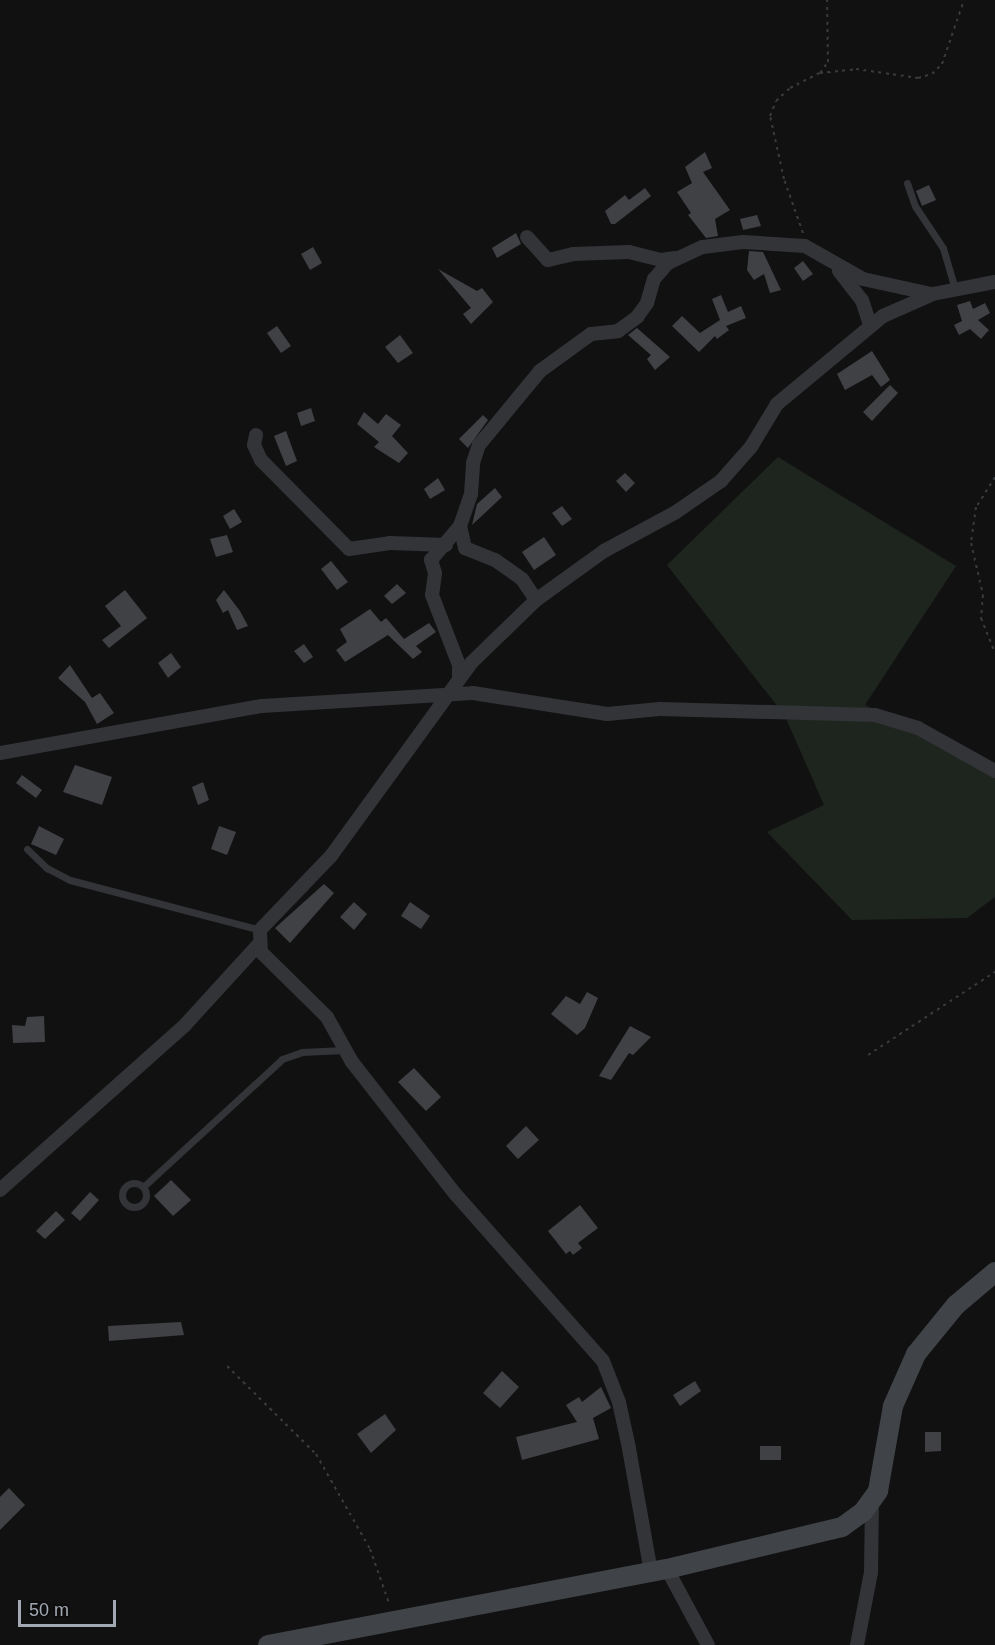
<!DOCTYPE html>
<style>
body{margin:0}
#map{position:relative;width:995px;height:1645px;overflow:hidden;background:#111112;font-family:Arial,sans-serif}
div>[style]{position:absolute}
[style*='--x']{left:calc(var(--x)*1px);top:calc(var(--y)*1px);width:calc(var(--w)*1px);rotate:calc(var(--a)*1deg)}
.green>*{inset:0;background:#1e251e}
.building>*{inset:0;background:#404145}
.path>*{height:2px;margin-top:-1px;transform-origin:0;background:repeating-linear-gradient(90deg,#383b3e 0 3px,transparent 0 7.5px)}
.lane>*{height:7px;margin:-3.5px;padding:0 3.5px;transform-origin:3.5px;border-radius:3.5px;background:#323437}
.lane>.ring{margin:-3.5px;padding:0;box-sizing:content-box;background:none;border:7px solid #323437;border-radius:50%}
.street>*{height:14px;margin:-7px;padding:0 7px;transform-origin:7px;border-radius:7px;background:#323437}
.secondary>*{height:20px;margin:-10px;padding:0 10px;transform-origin:10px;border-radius:10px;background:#404347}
span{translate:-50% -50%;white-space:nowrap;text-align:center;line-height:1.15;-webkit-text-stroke:4.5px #0c0c0d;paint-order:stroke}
.scale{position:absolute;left:18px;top:1600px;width:98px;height:27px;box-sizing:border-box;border:3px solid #a3a9b2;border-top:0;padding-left:8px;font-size:18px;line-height:21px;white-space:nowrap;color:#a3a9b2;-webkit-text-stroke:4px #0c0c0d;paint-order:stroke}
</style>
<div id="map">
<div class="green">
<i style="clip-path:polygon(778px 457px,956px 566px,865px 705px,995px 769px,995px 897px,967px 918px,852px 920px,767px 832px,824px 805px,785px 716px,667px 565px)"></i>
</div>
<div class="building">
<i style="clip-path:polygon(705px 152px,712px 168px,703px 172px,730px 210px,715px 219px,718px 236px,706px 238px,688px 215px,691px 213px,677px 192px,692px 183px,685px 167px)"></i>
<i style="clip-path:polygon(929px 185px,936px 200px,922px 206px,916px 191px)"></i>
<i style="clip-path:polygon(645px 188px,651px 196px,615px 224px,611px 224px,605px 211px,625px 195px,629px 200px)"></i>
<i style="clip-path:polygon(757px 215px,761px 226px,743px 230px,740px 219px)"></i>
<i style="clip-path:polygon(516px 233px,521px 244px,497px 258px,492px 248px)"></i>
<i style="clip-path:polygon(313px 247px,322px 263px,310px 270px,301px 254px)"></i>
<i style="clip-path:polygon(749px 251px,763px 252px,781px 290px,770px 293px,764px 274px,754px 280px,747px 270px)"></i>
<i style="clip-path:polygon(803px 261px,813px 274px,803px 281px,794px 268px)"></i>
<i style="clip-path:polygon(438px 269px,477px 291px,482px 288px,493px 302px,471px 324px,463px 314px,471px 308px)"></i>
<i style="clip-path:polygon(721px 295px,728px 312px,741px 306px,746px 318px,726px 326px,729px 330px,717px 339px,715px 336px,699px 352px,672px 326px,682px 316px,700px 333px,720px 320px,712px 299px)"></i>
<i style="clip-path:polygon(970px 301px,973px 309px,985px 303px,990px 313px,978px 320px,989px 330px,981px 339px,970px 329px,959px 335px,954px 325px,962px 321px,957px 305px)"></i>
<i style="clip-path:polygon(277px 326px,291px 346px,281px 353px,267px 333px)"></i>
<i style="clip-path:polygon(637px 328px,670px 357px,655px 370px,647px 359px,651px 355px,628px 335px)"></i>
<i style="clip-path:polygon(400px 335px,413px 353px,398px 363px,385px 347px)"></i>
<i style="clip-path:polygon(872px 351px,890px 380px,881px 387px,872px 375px,845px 390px,837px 374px)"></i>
<i style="clip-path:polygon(890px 385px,898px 393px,872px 421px,863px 412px)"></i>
<i style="clip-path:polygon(311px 408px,315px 421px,301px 426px,297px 413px)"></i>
<i style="clip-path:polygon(364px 412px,378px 424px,386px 414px,401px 425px,392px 436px,408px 453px,399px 463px,374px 447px,379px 442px,357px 424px)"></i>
<i style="clip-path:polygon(483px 415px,488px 420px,468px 448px,459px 439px)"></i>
<i style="clip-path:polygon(286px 431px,297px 461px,286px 466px,274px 436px)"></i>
<i style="clip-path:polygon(625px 473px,635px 483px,626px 492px,616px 481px)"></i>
<i style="clip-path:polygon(438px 478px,445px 490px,430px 499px,424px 489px)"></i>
<i style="clip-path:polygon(495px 488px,502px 497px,472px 525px,477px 504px)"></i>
<i style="clip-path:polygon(562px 506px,572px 519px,562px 526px,552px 513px)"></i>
<i style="clip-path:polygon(234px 509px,242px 522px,230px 529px,223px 516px)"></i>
<i style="clip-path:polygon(227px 535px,233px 552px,216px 557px,210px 539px)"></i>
<i style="clip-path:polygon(544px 537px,556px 555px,534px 570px,522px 552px)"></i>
<i style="clip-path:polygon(331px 561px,348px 582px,337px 590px,321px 569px)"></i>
<i style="clip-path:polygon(397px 584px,406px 593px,392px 604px,384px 596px)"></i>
<i style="clip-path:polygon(125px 590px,147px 618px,109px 648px,102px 640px,121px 626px,105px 606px)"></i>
<i style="clip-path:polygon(224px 590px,240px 611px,248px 626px,237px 630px,228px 610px,223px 613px,216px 600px)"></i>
<i style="clip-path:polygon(370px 609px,381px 622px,386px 618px,404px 639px,429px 623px,436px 632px,416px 646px,422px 652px,413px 659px,388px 635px,345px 662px,336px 650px,347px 642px,340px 629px)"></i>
<i style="clip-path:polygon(304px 644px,313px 657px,304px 663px,294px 651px)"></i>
<i style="clip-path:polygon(171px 653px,181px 667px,168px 678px,158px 663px)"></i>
<i style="clip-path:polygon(70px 665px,92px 698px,100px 693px,114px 713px,97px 724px,85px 702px,58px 678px)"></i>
<i style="clip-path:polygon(75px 765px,112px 777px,102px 805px,63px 792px)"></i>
<i style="clip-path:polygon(22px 775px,42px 790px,36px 798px,16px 783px)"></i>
<i style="clip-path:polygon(203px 782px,209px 800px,198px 805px,192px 787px)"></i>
<i style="clip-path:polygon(39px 826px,64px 839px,56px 855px,31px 844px)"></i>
<i style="clip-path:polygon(219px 826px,236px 832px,227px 855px,211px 849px)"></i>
<i style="clip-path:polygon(324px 884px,334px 893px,290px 943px,275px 928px)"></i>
<i style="clip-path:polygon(354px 902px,367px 914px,354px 930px,340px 917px)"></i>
<i style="clip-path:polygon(410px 902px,430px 916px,421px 929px,401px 916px)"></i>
<i style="clip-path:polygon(587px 992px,598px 998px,585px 1028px,577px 1035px,551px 1014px,566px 996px,580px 1004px)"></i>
<i style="clip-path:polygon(44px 1016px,45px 1042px,13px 1043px,12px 1025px,25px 1026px,27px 1017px)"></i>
<i style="clip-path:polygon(630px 1026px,651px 1037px,633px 1055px,629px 1053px,611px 1080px,599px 1076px)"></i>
<i style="clip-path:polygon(414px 1068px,441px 1097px,426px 1111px,398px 1082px)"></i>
<i style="clip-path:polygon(526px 1126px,539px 1140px,518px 1159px,506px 1146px)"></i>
<i style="clip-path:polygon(171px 1180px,191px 1200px,173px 1216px,154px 1196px)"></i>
<i style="clip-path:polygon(90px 1192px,99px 1200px,80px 1221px,71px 1213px)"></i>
<i style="clip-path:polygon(580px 1205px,598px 1228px,578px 1243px,582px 1248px,573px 1255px,570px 1251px,566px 1254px,548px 1231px)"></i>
<i style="clip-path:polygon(56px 1211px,65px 1220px,45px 1239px,36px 1231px)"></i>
<i style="clip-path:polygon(181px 1322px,184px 1335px,109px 1341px,108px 1326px)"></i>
<i style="clip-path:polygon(502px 1371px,519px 1387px,500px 1408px,483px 1393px)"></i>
<i style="clip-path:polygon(695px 1381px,701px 1391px,680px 1406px,673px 1395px)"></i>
<i style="clip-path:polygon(601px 1387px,611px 1408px,593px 1418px,599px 1439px,522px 1460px,516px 1437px,577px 1422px,566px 1405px,579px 1397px,582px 1402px)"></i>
<i style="clip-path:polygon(385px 1414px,396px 1430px,371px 1453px,357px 1434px)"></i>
<i style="clip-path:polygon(925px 1432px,941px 1432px,941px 1451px,925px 1452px)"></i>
<i style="clip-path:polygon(760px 1446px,781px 1446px,781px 1460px,760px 1460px)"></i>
<i style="clip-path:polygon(9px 1488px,25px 1505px,0 1530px,0 1497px)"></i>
</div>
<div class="path">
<i style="--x:820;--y:73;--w:36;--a:-6"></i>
<i style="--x:856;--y:69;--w:63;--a:8.3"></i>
<i style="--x:918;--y:78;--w:15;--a:-16"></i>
<i style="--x:932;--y:74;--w:14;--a:-45"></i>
<i style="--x:942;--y:64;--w:68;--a:-71"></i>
<i style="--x:803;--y:233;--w:57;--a:-109.4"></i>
<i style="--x:784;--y:179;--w:65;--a:-102.5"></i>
<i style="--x:770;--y:116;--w:16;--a:-68"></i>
<i style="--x:776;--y:101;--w:19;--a:-43"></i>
<i style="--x:790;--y:88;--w:34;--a:-27"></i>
<i style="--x:820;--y:73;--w:14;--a:-54"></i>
<i style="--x:828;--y:62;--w:62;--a:-90.9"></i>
<i style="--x:995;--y:477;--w:36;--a:122"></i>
<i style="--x:976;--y:507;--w:36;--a:98"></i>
<i style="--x:971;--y:543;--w:53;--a:77"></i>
<i style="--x:983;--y:595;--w:23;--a:95"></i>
<i style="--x:981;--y:618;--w:37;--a:68"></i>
<i style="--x:868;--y:1055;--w:152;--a:-33.2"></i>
<i style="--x:227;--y:1366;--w:125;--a:44.7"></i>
<i style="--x:316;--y:1454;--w:109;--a:60.4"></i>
<i style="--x:370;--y:1549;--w:60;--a:70.7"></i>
</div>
<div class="lane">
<i style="--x:907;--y:183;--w:24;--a:71"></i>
<i style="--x:915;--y:206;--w:50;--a:56.3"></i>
<i style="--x:943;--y:248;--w:43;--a:73.7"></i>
<i style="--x:27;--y:849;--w:28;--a:44"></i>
<i style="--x:47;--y:868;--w:26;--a:28"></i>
<i style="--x:70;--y:880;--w:196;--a:14.7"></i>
<i class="ring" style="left:122px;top:1183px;width:17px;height:17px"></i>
<i style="--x:143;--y:1187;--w:189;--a:-42.6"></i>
<i style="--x:282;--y:1059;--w:21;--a:-19"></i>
<i style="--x:302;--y:1052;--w:42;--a:-2.7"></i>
</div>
<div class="street">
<i style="--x:527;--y:237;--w:31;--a:48"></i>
<i style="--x:548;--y:260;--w:26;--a:-13"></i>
<i style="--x:573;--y:254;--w:56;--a:-2"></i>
<i style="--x:629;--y:252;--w:33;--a:14"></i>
<i style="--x:661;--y:260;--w:14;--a:-8"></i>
<i style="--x:839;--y:271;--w:37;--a:52"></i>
<i style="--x:862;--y:300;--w:26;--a:72"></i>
<i style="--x:256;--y:435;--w:10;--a:101"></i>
<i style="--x:254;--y:445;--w:17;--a:65"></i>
<i style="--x:261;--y:460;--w:125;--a:45.3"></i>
<i style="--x:349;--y:549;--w:41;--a:-8.3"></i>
<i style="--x:390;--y:543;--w:56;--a:2"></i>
<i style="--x:460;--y:526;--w:23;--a:77"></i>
<i style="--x:465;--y:548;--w:32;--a:22"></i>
<i style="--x:495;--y:560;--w:33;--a:35"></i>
<i style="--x:522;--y:579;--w:25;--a:56"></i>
<i style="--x:459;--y:677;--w:12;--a:-90"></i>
<i style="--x:459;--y:665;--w:75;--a:-111.1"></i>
<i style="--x:432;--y:595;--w:22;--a:-82"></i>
<i style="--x:435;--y:573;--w:14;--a:-107"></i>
<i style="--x:431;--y:560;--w:45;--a:-49.5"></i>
<i style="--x:460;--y:526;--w:34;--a:-71"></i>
<i style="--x:471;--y:494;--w:31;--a:-86"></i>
<i style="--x:473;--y:463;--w:19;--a:-72"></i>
<i style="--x:479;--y:445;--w:96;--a:-50.5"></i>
<i style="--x:540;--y:371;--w:63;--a:-36"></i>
<i style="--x:591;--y:334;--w:27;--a:-6"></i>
<i style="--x:618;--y:331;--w:24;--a:-36"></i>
<i style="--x:637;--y:317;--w:17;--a:-54"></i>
<i style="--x:647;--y:303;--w:25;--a:-74"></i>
<i style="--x:654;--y:279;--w:21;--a:-49"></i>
<i style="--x:668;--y:263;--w:38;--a:-25"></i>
<i style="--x:703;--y:247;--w:40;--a:-7.1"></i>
<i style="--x:743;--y:242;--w:62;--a:3.7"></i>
<i style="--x:805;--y:246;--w:67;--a:29.6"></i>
<i style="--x:863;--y:279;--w:70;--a:12.4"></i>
<i style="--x:0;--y:753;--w:266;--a:-10.2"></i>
<i style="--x:262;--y:706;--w:211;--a:-3.5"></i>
<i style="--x:473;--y:693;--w:136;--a:8.9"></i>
<i style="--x:607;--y:714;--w:53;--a:-5.4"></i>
<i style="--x:660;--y:709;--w:215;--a:1.6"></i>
<i style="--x:875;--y:715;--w:45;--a:16.8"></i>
<i style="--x:918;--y:728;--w:88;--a:29.2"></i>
<i style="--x:0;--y:1190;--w:248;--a:-41.7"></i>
<i style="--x:185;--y:1025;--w:108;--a:-47.6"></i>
<i style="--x:667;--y:1569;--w:86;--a:61.7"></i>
<i style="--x:651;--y:1572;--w:126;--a:-100.1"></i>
<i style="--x:629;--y:1448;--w:47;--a:-102.3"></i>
<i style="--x:619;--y:1402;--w:44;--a:-111.3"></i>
<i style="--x:603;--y:1361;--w:222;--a:-131.5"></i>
<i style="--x:456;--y:1195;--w:169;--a:-128"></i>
<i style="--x:352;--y:1062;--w:51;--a:-119.1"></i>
<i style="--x:327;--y:1017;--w:93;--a:-135.4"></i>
<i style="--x:261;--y:952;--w:22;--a:-93"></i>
<i style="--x:260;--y:930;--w:103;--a:-46.2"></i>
<i style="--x:331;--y:856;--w:238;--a:-54"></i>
<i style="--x:471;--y:663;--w:91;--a:-44.1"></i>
<i style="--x:536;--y:600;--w:84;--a:-35.8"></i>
<i style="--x:604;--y:551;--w:82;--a:-28.4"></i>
<i style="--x:676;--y:512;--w:55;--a:-34.6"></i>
<i style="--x:721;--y:481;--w:45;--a:-48.6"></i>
<i style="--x:751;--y:447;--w:50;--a:-58.8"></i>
<i style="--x:777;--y:404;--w:138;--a:-39.7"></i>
<i style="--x:883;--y:316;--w:55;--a:-23.7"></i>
<i style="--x:933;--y:294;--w:63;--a:-11"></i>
<i style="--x:857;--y:1645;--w:74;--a:-79.1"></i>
<i style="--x:871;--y:1572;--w:69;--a:-89.2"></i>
</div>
<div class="secondary">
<i style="--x:268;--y:1645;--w:406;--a:-10.8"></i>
<i style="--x:667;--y:1569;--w:180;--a:-13.5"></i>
<i style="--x:842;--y:1527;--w:26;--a:-36"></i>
<i style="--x:863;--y:1512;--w:26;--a:-54"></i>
<i style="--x:878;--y:1491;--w:86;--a:-80"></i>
<i style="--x:893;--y:1406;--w:57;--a:-66.1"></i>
<i style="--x:916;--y:1354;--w:63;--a:-50.8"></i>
<i style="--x:956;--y:1305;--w:51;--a:-40.2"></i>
</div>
<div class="scale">50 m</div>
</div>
